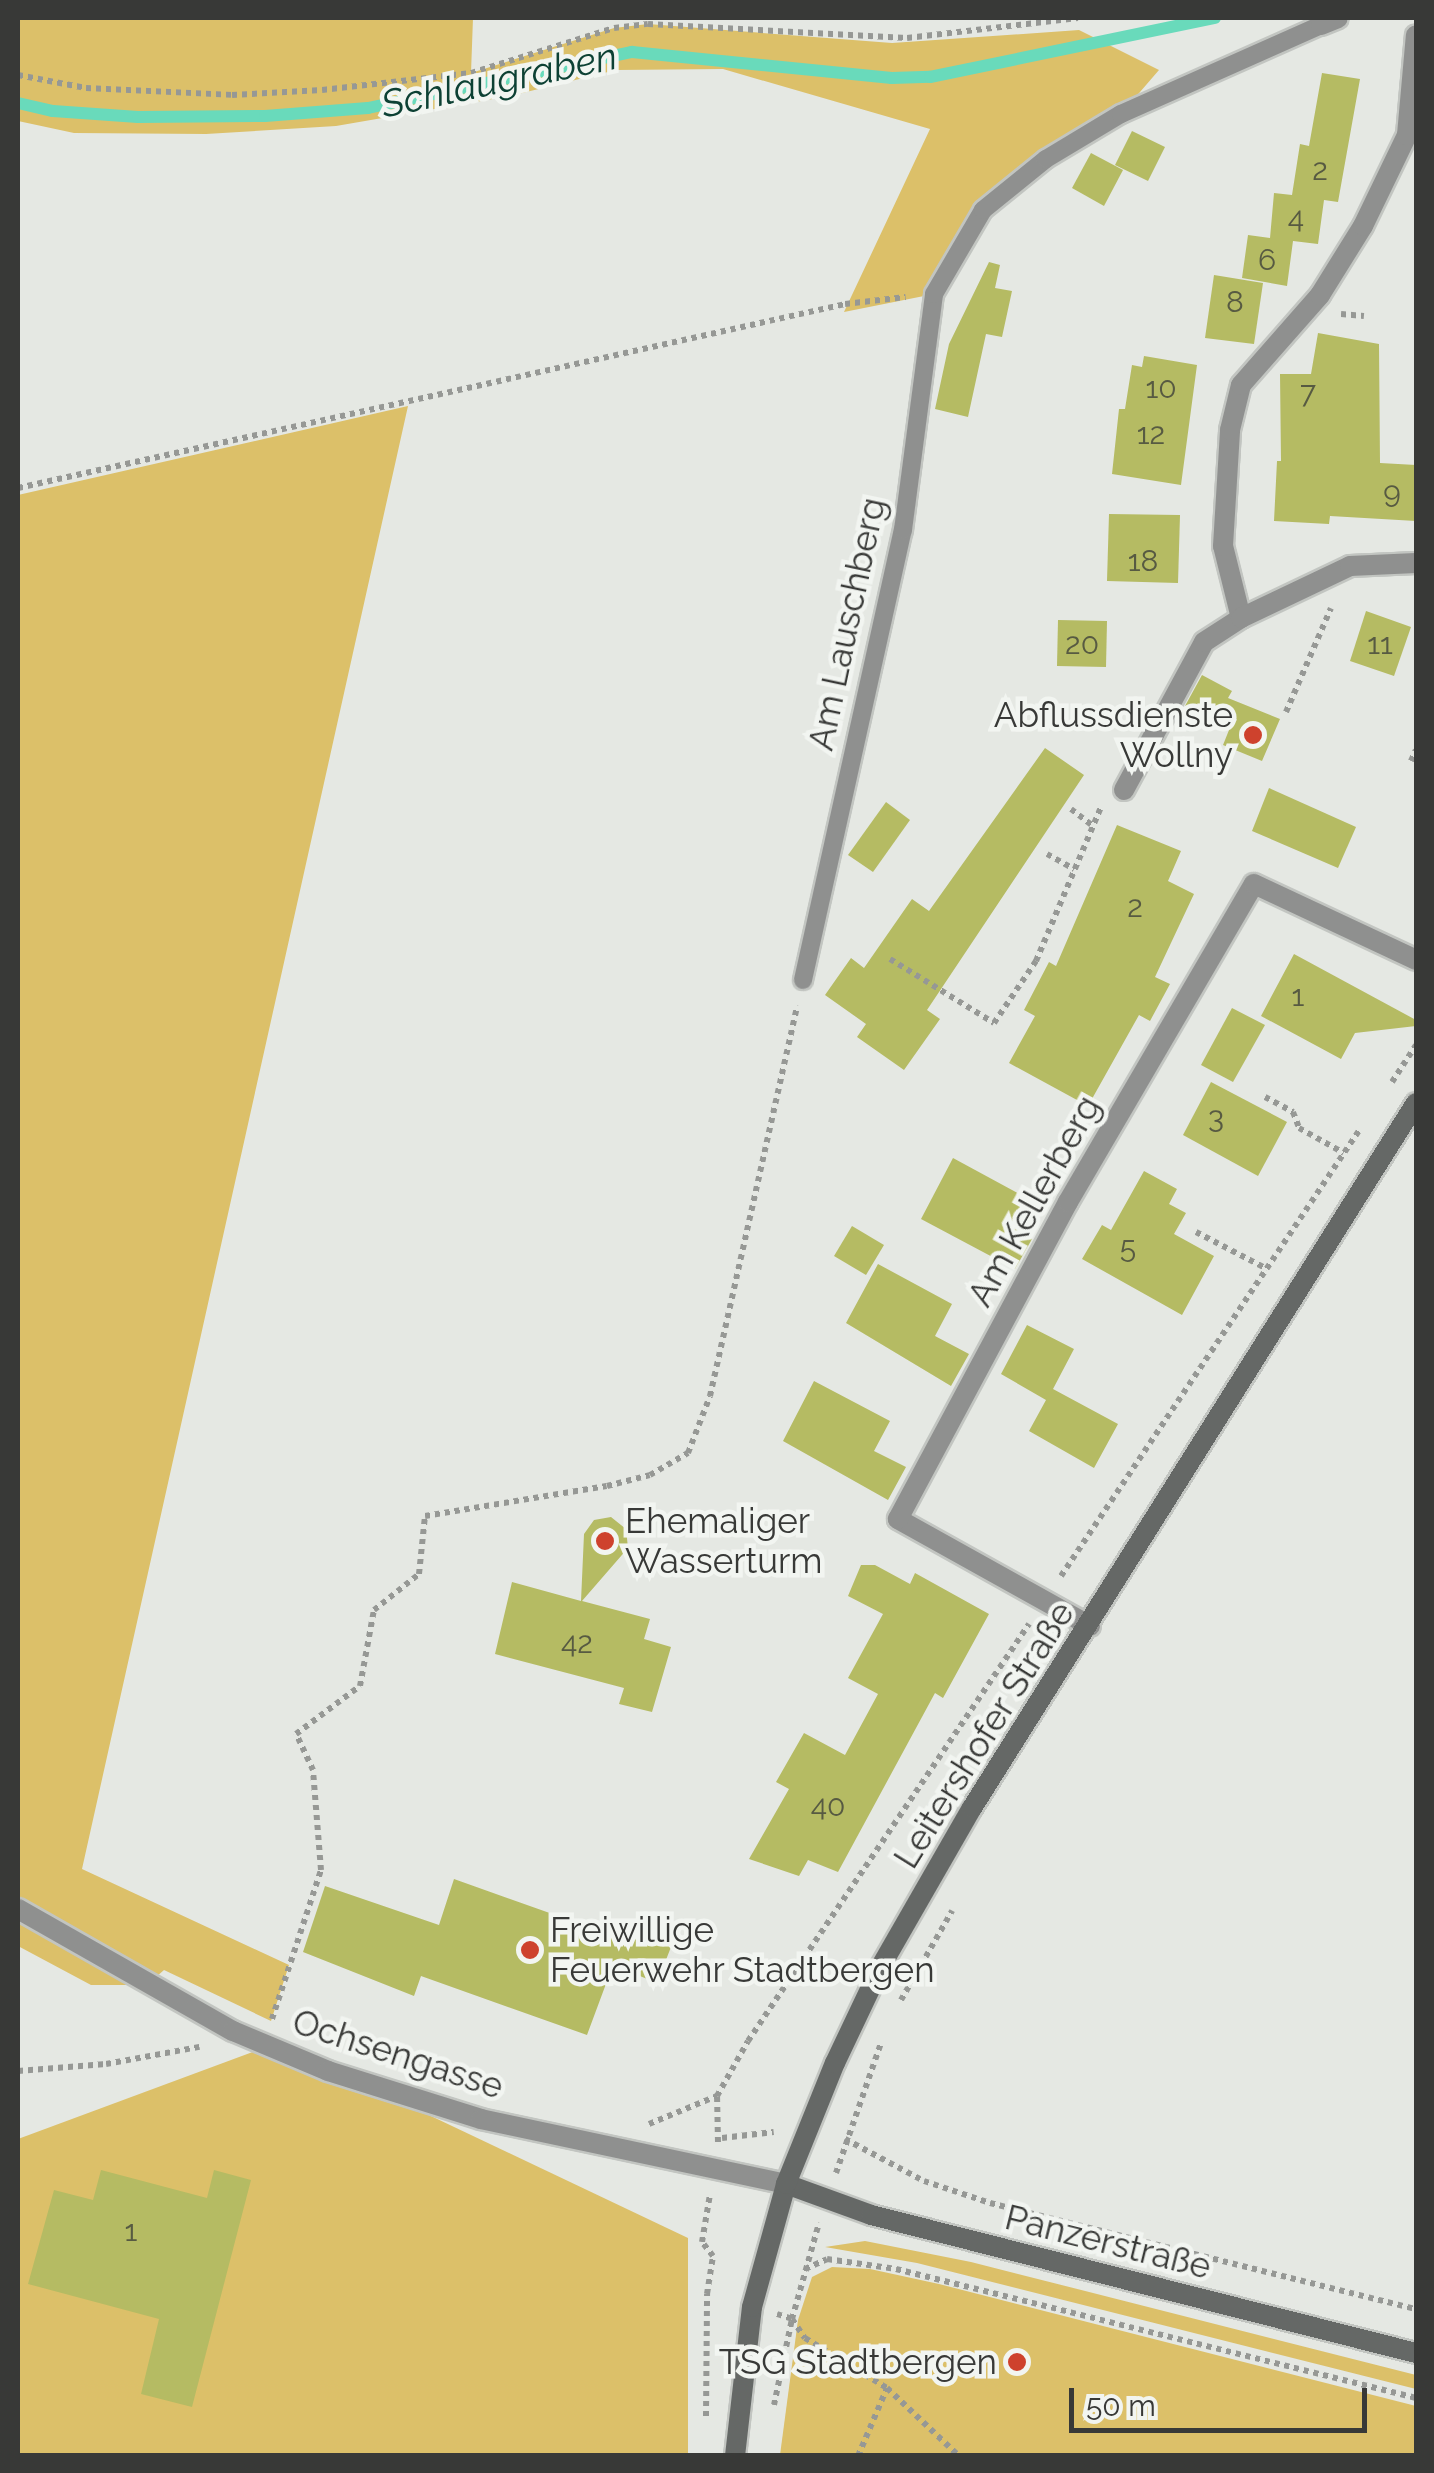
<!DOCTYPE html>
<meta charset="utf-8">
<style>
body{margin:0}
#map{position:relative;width:1434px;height:2473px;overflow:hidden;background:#e5e8e3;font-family:Raleway,sans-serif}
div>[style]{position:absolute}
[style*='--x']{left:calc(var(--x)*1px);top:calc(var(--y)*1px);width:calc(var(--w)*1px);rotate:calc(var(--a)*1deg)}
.green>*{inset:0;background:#dcc069}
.stream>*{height:12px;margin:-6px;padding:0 6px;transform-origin:6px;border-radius:6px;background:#69dabb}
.building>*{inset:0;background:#b5bb63}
.path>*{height:6px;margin-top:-3px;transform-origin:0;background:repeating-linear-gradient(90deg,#969895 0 5px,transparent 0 10px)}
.roads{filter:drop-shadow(2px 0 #c2c5c1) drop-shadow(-2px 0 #c2c5c1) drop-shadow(0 2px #c2c5c1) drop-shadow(0 -2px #c2c5c1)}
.lane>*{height:18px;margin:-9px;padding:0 9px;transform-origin:9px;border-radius:9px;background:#8f908f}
.street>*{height:20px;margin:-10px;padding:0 10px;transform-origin:10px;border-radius:10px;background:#8f908f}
.secondary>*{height:20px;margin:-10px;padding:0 10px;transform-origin:10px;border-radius:10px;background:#656866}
.dots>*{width:28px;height:28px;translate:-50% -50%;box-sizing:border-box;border:5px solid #f2f5f1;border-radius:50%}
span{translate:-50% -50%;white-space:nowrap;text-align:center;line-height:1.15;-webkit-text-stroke:9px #f2f5f1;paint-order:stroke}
.number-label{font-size:30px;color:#575a42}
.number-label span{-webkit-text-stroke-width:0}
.street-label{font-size:35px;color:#383937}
.poi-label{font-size:35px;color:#383937}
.right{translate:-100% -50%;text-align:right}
.left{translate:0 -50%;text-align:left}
.water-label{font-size:38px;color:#0d4134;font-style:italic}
.frame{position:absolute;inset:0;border:20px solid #383937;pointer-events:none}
.scale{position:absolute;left:1069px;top:2388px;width:298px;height:45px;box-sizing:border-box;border:5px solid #383937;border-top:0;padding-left:12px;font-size:30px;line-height:35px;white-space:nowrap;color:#383937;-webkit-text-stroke:8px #f2f5f1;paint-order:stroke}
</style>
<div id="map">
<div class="green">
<i style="clip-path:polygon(18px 18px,473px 18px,471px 73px,614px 28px,648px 24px,892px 43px,1079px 30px,1159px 70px,1121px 114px,983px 210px,934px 294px,844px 312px,930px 129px,723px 69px,616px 70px,510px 96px,336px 126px,206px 134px,74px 133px,18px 121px)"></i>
<i style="clip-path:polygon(408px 406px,82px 1869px,289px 1965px,271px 2021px,164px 1970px,147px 1985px,91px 1985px,18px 1946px,18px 495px)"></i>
<i style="clip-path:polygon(277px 2043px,688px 2238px,688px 2455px,18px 2456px,18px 2139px)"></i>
<i style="clip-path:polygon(865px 2241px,971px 2262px,1416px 2375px,1416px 2389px,917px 2263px,825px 2247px)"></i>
<i style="clip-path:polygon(832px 2267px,870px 2269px,939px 2284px,1416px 2406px,1416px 2455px,780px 2455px,798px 2320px,812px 2277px)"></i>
</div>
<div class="stream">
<i style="--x:18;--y:103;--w:36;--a:13"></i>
<i style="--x:53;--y:111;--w:85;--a:4"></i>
<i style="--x:138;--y:117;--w:127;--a:-0.5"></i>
<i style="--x:265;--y:116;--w:103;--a:-4.4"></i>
<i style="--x:368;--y:108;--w:270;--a:-12"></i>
<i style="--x:632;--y:52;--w:261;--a:5.7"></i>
<i style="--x:892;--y:78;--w:38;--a:-2"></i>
<i style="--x:930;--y:77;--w:291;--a:-11.7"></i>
</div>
<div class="building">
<i style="clip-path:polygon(1322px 73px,1360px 79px,1338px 202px,1324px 200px,1318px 244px,1293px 241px,1287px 286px,1242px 278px,1248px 235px,1270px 238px,1274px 193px,1292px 195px,1300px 144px,1309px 146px)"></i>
<i style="clip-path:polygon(1132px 131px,1165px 147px,1148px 181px,1115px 165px)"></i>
<i style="clip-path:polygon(1091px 153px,1123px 170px,1104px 206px,1072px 188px)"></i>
<i style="clip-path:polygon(989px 262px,1000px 265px,995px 288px,1012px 291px,1002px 337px,986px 334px,968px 417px,935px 409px,949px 344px)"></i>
<i style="clip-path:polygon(1214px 275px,1263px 283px,1254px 344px,1205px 338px)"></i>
<i style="clip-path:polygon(1318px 333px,1379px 344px,1380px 463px,1416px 465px,1416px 521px,1330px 516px,1329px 524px,1274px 521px,1277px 461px,1281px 461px,1280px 374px,1311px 374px)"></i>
<i style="clip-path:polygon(1144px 356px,1197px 365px,1181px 485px,1112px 474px,1119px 409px,1125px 409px,1132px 365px,1142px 367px)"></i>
<i style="clip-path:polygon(1109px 514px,1180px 515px,1178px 583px,1107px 581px)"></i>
<i style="clip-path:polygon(1366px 611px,1411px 627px,1394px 676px,1350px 661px)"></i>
<i style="clip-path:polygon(1058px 620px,1107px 621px,1106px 667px,1057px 666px)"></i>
<i style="clip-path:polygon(1202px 675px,1232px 691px,1228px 698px,1280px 719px,1262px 761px,1223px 745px,1229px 730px,1185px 706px)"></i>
<i style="clip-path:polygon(1045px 748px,1084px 775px,927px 1010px,940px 1019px,904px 1070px,857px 1037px,866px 1024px,825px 995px,851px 958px,864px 968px,912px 899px,929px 911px)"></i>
<i style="clip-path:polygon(1269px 788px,1356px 827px,1338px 868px,1252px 831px)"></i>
<i style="clip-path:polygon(886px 802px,910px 820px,873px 872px,848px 855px)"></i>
<i style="clip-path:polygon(1117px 825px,1181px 851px,1168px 881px,1194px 894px,1155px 977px,1170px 984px,1150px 1021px,1139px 1015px,1088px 1106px,1009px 1063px,1035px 1016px,1024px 1010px,1049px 962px,1056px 966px)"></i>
<i style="clip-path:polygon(1294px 954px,1416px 1020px,1416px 1026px,1355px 1033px,1341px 1059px,1261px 1016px)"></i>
<i style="clip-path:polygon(1232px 1008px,1265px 1025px,1233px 1082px,1201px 1065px)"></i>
<i style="clip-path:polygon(1211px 1082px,1287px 1122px,1258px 1176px,1183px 1135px)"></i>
<i style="clip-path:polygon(953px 1158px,1025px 1197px,1010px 1226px,1032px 1239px,1015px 1269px,921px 1219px)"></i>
<i style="clip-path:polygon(1144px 1171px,1177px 1189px,1169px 1204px,1186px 1213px,1174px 1234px,1214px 1256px,1182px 1315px,1082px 1259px,1102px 1225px,1111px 1230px)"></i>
<i style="clip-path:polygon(852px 1226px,884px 1245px,866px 1275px,834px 1256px)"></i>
<i style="clip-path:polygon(878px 1264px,952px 1304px,935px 1336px,969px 1354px,951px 1386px,846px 1323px)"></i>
<i style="clip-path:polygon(1027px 1325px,1074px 1349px,1053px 1389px,1118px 1424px,1094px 1468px,1029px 1431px,1046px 1400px,1001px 1374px)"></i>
<i style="clip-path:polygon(814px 1381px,890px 1421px,874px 1451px,906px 1467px,888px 1500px,783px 1441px)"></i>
<i style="clip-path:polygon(611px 1517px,626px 1529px,628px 1548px,582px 1601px,650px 1619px,644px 1639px,671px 1647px,652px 1712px,619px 1704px,624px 1688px,495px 1654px,512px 1582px,581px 1601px,584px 1534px,594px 1520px)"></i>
<i style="clip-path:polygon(861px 1565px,875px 1565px,910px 1584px,915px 1573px,989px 1614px,943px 1698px,935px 1693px,838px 1872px,808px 1860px,799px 1876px,749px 1859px,789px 1789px,776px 1782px,804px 1733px,845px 1755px,878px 1694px,848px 1678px,883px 1614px,848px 1596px)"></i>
<i style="clip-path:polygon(454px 1879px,623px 1939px,620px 1945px,642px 1937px,671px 1947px,657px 1983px,613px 1965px,587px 2035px,421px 1976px,414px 1996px,303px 1952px,325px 1886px,439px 1925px)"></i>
<i style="clip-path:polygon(101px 2170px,207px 2198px,214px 2170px,251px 2180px,192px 2407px,141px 2394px,159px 2319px,28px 2284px,54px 2190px,93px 2200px)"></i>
</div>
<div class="path">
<i style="--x:18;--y:75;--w:69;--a:10.8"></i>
<i style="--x:86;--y:88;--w:146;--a:2.7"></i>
<i style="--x:232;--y:95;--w:90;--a:-3.2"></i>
<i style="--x:322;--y:90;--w:150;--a:-6.5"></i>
<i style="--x:471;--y:73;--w:150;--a:-17.5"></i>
<i style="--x:614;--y:28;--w:34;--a:-7"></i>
<i style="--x:648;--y:24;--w:259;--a:3.1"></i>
<i style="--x:907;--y:38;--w:172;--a:-6.7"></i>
<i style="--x:1341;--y:314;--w:23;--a:5"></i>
<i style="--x:18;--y:488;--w:847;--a:-12.54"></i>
<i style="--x:845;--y:304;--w:61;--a:-6.5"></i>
<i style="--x:1286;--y:712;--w:113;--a:-66.6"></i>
<i style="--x:1411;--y:761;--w:12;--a:-66"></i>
<i style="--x:1071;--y:809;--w:28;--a:38"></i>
<i style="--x:1047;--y:854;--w:31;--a:29"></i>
<i style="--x:890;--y:959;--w:122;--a:31.6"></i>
<i style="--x:994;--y:1023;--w:75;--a:-55.9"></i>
<i style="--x:1036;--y:961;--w:167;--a:-67.1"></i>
<i style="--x:1392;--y:1082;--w:44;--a:-57"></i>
<i style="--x:1265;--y:1097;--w:32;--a:28"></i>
<i style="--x:1293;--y:1112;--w:17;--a:69"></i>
<i style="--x:1299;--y:1128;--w:51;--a:29.1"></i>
<i style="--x:1196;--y:1232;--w:80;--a:27.5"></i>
<i style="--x:1061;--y:1576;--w:538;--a:-56.22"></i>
<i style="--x:901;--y:2000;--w:103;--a:-60.2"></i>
<i style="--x:272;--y:2019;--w:157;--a:-71.8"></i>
<i style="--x:321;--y:1870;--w:100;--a:-94.6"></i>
<i style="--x:313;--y:1770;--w:40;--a:-115"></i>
<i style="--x:296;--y:1734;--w:80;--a:-36.9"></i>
<i style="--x:360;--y:1686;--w:77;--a:-79.6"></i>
<i style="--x:374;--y:1610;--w:58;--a:-38.7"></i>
<i style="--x:419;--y:1574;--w:58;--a:-84.1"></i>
<i style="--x:425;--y:1516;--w:184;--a:-9.4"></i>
<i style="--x:607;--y:1486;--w:44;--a:-14.3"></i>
<i style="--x:650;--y:1475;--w:44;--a:-30.1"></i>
<i style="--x:688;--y:1453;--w:61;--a:-68.9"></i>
<i style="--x:710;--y:1396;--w:400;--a:-77.4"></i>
<i style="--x:18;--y:2071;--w:88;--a:-4.5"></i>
<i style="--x:106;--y:2064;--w:95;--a:-10.4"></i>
<i style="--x:649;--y:2124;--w:74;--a:-22.4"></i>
<i style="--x:722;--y:2138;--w:52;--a:-6.6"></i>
<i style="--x:845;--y:2139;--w:89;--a:28"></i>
<i style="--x:924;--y:2181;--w:70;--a:18.4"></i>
<i style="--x:990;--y:2203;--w:439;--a:14"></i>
<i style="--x:718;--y:2142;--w:46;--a:-91.2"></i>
<i style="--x:717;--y:2096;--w:63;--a:-60.6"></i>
<i style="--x:748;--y:2041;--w:503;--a:-56.03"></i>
<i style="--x:836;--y:2173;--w:138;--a:-70.9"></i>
<i style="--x:805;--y:2269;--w:24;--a:-24"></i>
<i style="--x:827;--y:2259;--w:70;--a:8.2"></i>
<i style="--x:896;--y:2269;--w:536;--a:13.93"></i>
<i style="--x:777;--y:2314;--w:16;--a:18"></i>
<i style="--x:792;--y:2319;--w:23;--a:56"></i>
<i style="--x:805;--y:2338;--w:96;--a:31.4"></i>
<i style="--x:887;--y:2388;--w:99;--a:43.4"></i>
<i style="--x:774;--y:2405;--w:88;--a:-78.2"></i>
<i style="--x:792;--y:2319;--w:100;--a:-74.3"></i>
<i style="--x:706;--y:2416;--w:122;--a:-89.5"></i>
<i style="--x:707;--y:2294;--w:38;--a:-81"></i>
<i style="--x:713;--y:2256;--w:18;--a:-128"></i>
<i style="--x:702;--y:2242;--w:49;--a:-80.5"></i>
<i style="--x:858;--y:2456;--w:74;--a:-66.9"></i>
</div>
<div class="roads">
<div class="lane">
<i style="--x:803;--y:980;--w:461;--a:-77.5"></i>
<i style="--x:903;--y:530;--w:238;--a:-82.5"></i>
<i style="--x:934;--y:294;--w:97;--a:-59.7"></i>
<i style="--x:983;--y:210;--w:81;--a:-39"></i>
<i style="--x:1046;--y:159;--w:87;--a:-31"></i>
<i style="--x:1121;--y:114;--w:219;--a:-24"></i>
</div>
<div class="street">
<i style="--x:1321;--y:25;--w:18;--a:-22"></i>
<i style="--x:1241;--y:618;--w:74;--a:-104"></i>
<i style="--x:1223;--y:546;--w:116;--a:-86.5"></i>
<i style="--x:1230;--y:430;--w:46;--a:-76.3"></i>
<i style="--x:1241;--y:385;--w:120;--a:-48.7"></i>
<i style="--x:1320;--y:295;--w:81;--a:-58.1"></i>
<i style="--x:1363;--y:226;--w:101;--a:-64.2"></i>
<i style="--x:1407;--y:135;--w:100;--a:-84.9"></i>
<i style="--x:1124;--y:790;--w:168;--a:-61.6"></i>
<i style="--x:1204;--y:642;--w:44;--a:-33"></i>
<i style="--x:1241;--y:618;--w:121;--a:-25.5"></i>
<i style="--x:1350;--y:566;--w:66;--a:-2.6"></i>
<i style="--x:1090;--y:1626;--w:220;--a:-150.9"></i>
<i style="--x:898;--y:1519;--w:360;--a:-61.8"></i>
<i style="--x:1068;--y:1202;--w:368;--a:-59.7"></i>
<i style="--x:1254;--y:884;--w:179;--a:25.1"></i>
<i style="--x:18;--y:1909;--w:247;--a:29.6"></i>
<i style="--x:233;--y:2031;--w:103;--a:22.8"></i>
<i style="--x:328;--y:2071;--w:160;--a:17.4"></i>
<i style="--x:481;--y:2119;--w:312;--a:12"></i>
</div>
<div class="secondary">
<i style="--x:786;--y:2184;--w:90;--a:20"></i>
<i style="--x:871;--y:2215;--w:562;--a:14.21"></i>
<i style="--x:735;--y:2456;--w:150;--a:-83.5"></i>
<i style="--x:752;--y:2307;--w:128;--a:-74.5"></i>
<i style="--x:786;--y:2184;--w:131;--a:-68"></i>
<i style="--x:835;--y:2063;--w:107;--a:-64.6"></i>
<i style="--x:881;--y:1966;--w:182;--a:-60.1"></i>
<i style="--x:972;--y:1808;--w:833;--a:-57.8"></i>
</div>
</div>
<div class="dots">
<i style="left:1253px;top:735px;background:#ce422d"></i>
<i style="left:605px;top:1541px;background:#ce422d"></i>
<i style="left:530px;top:1950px;background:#ce422d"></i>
<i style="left:1017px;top:2362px;background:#ce422d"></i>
</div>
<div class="number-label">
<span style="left:1320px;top:170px">2</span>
<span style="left:1296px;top:218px">4</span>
<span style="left:1267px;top:260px">6</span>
<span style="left:1235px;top:302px">8</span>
<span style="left:1161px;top:388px">10</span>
<span style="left:1308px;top:393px">7</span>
<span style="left:1151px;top:434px">12</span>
<span style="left:1392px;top:492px">9</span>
<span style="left:1143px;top:561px">18</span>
<span style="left:1082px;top:644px">20</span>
<span style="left:1380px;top:644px">11</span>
<span style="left:1135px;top:907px">2</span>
<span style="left:1298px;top:996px">1</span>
<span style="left:1216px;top:1118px">3</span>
<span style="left:1128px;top:1248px">5</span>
<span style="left:577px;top:1643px">42</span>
<span style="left:828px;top:1806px">40</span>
<span style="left:131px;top:2231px">1</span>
</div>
<div class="street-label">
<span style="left:847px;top:624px;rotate:-78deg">Am Lauschberg</span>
<span style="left:1034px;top:1201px;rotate:-61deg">Am Kellerberg</span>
<span style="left:984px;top:1735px;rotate:-58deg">Leitershofer Straße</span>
<span style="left:398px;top:2054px;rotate:18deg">Ochsengasse</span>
<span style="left:1108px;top:2242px;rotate:14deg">Panzerstraße</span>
</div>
<div class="poi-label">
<span class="right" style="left:1233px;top:735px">Abflussdienste<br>Wollny</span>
<span class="left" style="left:625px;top:1541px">Ehemaliger<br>Wasserturm</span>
<span class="left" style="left:550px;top:1950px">Freiwillige<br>Feuerwehr Stadtbergen</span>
<span class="right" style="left:997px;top:2362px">TSG Stadtbergen</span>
</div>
<div class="water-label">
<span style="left:499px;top:80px;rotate:-12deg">Schlaugraben</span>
</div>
<div class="frame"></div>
<div class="scale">50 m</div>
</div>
